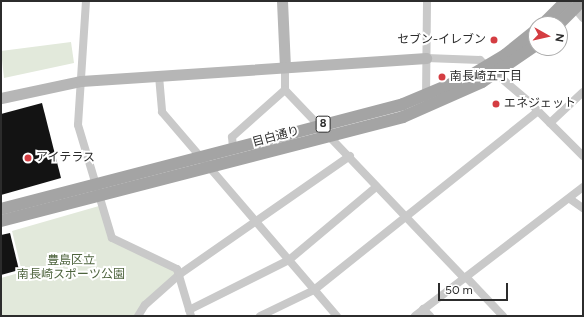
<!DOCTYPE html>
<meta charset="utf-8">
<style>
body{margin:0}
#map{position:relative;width:584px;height:317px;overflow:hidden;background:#fff;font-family:Figtree,"Noto Sans JP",sans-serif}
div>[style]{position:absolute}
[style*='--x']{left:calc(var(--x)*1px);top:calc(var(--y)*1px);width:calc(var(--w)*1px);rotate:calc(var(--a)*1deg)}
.green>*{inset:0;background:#e2e9db}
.building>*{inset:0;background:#131313}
.street>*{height:8px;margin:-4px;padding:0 4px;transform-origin:4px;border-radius:4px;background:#c9c9c9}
.secondary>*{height:11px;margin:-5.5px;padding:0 5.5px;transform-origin:5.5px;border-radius:5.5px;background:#b6b6b6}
.primary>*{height:12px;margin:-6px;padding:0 6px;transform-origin:6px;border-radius:6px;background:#a4a4a4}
.dots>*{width:11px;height:11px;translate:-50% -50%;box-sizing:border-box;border:2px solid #fff;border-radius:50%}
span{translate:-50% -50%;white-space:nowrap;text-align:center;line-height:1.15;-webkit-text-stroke:4px #fff;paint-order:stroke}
.shield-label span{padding:1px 3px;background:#fff;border:1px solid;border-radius:3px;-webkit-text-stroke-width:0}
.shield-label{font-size:11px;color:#2c2c2c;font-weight:700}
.poi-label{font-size:12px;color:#2c2c2c}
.right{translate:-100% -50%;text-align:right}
.left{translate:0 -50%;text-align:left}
.street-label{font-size:12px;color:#2c2c2c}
.park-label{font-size:12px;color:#4e643e}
.frame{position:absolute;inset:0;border:2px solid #2c2c2c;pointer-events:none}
.north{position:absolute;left:528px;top:16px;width:40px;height:40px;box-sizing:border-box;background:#fff;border:1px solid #ababab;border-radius:50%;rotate:98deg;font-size:11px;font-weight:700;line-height:16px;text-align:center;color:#2c2c2c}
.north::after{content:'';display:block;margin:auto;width:14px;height:18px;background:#d43d42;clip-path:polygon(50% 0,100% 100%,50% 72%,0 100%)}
.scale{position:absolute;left:438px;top:283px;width:70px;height:18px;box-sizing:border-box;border:2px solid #2c2c2c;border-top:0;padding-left:5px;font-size:12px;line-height:14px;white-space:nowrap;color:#2c2c2c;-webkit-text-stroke:3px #fff;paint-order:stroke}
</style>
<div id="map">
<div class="green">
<i style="clip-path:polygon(71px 42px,74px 63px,4px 78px,1px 51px)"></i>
<i style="clip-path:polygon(99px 206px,111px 240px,175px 271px,175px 274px,134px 316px,1px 316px,1px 278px,22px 272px,12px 231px)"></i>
</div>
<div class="building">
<i style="clip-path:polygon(42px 103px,61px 178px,1px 195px,1px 114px)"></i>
<i style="clip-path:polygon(10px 233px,19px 270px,1px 275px,1px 235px)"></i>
</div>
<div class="street">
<i style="--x:86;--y:1;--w:124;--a:93.7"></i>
<i style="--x:78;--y:125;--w:118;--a:73.3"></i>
<i style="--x:112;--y:238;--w:72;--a:25.5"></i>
<i style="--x:177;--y:269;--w:49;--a:73.4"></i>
<i style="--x:572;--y:5;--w:17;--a:50"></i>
<i style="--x:426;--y:58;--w:54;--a:2.1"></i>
<i style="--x:480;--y:60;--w:63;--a:40.5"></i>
<i style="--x:528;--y:101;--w:78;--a:45"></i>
<i style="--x:285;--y:67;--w:23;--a:90"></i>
<i style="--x:285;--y:90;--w:260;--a:46.4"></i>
<i style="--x:159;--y:76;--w:36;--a:85"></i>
<i style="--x:162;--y:112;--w:269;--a:49.4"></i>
<i style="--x:426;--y:98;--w:97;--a:-89.4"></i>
<i style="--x:550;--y:123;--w:45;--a:-43.2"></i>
<i style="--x:233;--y:148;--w:11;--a:-95"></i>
<i style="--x:232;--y:137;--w:71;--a:-41.6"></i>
<i style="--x:570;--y:199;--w:16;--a:35"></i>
<i style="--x:466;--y:277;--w:54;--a:46.5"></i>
<i style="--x:423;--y:309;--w:10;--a:45"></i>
<i style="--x:189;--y:310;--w:112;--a:-26.6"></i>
<i style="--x:289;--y:260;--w:114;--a:-40"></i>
<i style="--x:138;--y:316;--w:13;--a:-58"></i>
<i style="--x:145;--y:305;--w:47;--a:-41.5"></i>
<i style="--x:180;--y:274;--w:207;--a:-34.8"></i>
<i style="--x:260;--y:316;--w:60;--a:-25.7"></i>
<i style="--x:314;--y:290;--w:287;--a:-38.6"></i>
<i style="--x:415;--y:316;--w:212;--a:-37.5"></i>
</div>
<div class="secondary">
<i style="--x:282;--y:1;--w:66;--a:87.4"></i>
<i style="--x:1;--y:98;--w:82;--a:-12"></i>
<i style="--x:81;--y:81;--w:346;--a:-3.8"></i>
</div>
<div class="primary">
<i style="--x:543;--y:24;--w:33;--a:-45"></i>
<i style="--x:559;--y:24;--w:33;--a:-45"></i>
<i style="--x:1;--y:209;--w:415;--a:-14.6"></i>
<i style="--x:403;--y:104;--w:73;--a:-22.7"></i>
<i style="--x:470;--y:76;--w:41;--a:-31"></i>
<i style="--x:505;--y:55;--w:40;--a:-39"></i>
<i style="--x:1;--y:221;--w:415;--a:-14.5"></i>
<i style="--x:403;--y:117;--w:86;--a:-23.9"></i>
<i style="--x:482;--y:82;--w:65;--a:-34.4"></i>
</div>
<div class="dots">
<i style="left:494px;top:40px;background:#d43d42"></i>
<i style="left:442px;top:77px;background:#d43d42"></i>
<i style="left:496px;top:104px;background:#d43d42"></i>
<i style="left:28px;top:158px;background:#d43d42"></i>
</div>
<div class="shield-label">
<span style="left:323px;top:124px">8</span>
</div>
<div class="poi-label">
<span class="right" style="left:486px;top:40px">セブン-イレブン</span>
<span class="left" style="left:450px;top:77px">南長崎五丁目</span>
<span class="left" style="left:504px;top:104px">エネジェット</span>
<span class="left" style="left:36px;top:158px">アイテラス</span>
</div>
<div class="street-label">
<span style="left:276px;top:137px;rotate:-15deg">目白通り</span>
</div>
<div class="park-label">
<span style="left:71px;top:268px">豊島区立<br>南長崎スポーツ公園</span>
</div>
<div class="frame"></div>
<div class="north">N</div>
<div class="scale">50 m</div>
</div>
